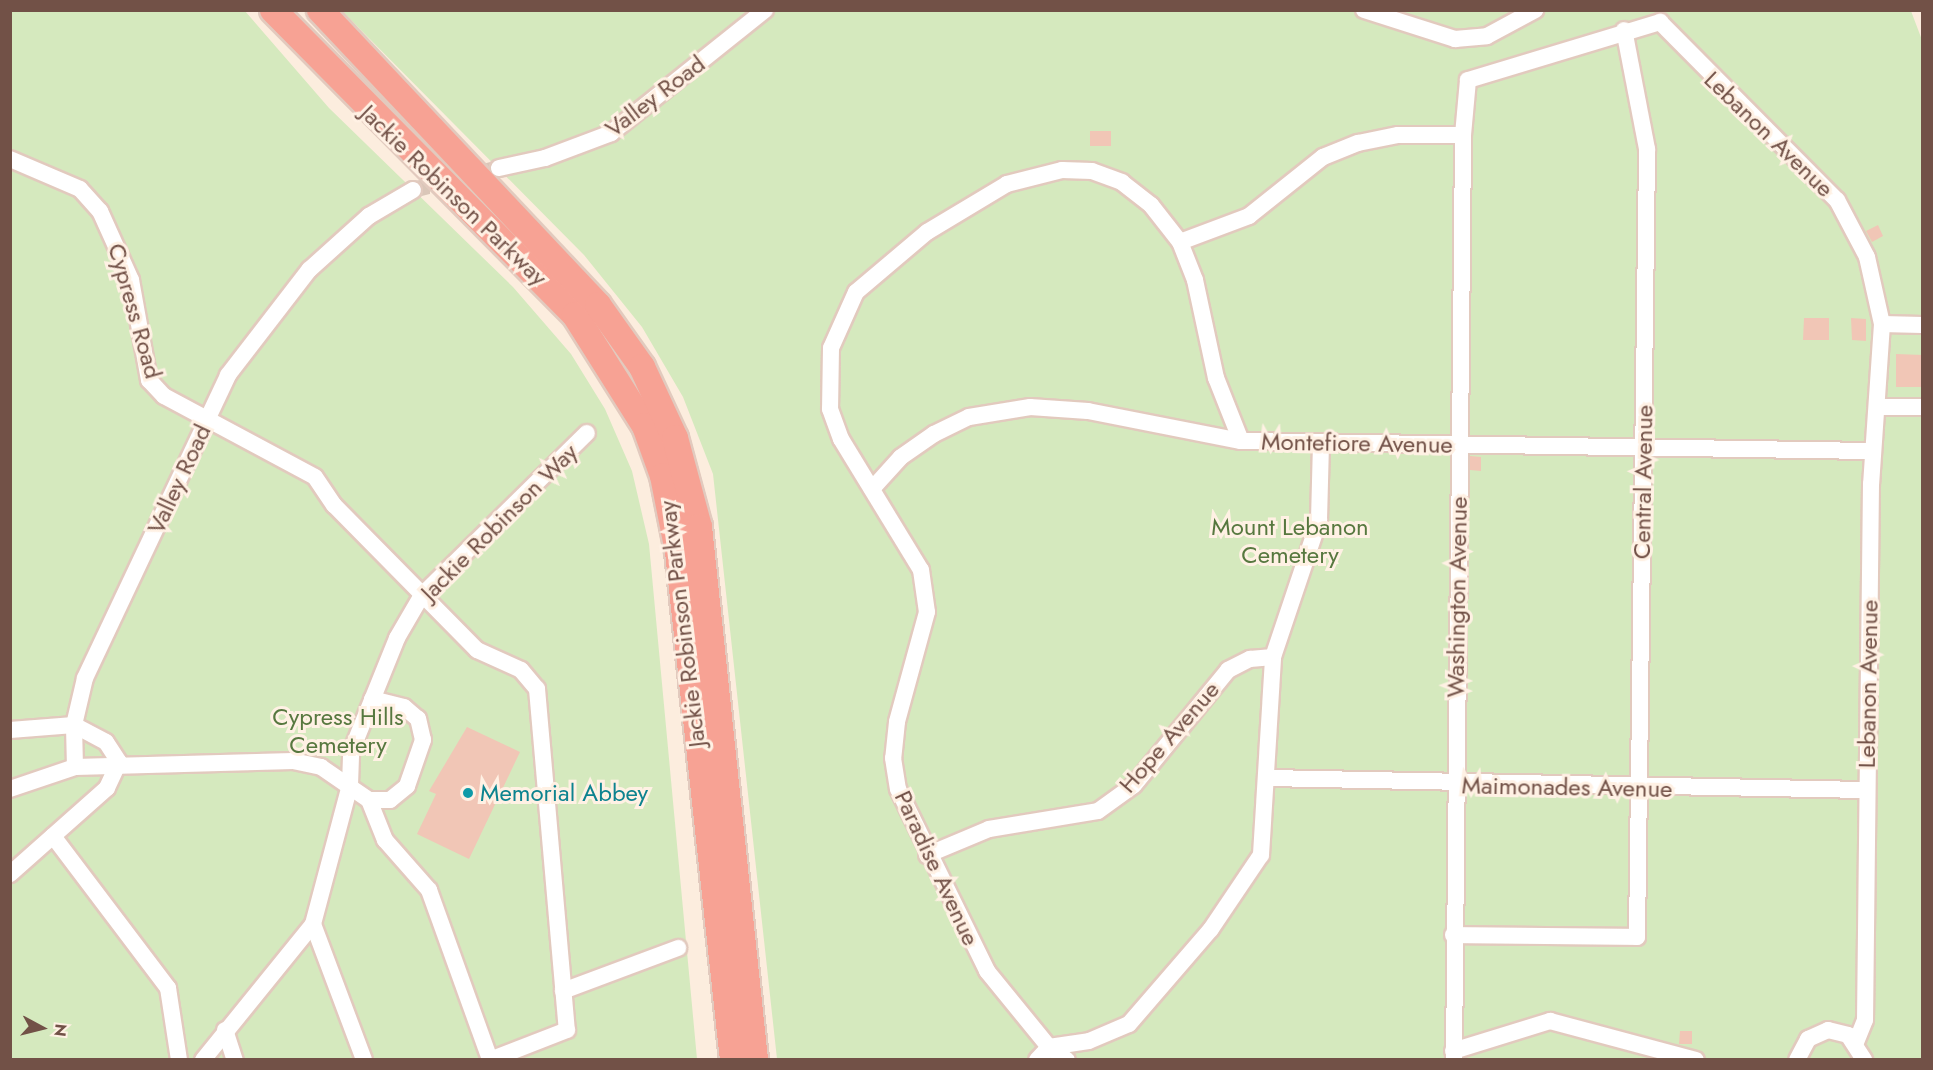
<!DOCTYPE html>
<style>
body{margin:0}
#map{position:relative;width:1933px;height:1070px;overflow:hidden;background:#fcedde;font-family:Jost,sans-serif}
div>[style]{position:absolute}
[style*='--x']{left:calc(var(--x)*1px);top:calc(var(--y)*1px);width:calc(var(--w)*1px);rotate:calc(var(--a)*1deg)}
.green>*{inset:0;background:#d5e9be}
.building>*{inset:0;background:#f1c6b6}
.minor-tunnel>*{height:16px;margin-top:-8px;transform-origin:0;background:repeating-linear-gradient(90deg,#dac6b8 0 16px,transparent 0 24px)}
.roads{filter:drop-shadow(2px 0 #e2cabe) drop-shadow(-2px 0 #e2cabe) drop-shadow(0 2px #e2cabe) drop-shadow(0 -2px #e2cabe)}
.minor>*{height:16px;margin:-8px;padding:0 8px;transform-origin:8px;border-radius:8px;background:#fff}
.highway>*{height:26px;margin:-13px;padding:0 13px;transform-origin:13px;border-radius:13px;background:#f7a294}
.dots>*{width:16px;height:16px;translate:-50% -50%;box-sizing:border-box;border:3px solid #fff1e4;border-radius:50%}
span{translate:-50% -50%;white-space:nowrap;text-align:center;line-height:1.15;-webkit-text-stroke:6px #fff1e4;paint-order:stroke}
.street-label{font-size:24px;color:#725147}
.park-label{font-size:24px;color:#57783f}
.culture-label{font-size:24px;color:#0d838f}
.left{translate:0 -50%;text-align:left}
.frame{position:absolute;inset:0;border:12px solid #725147;pointer-events:none}
.north{position:absolute;left:12px;top:998px;width:60px;height:60px;-webkit-text-stroke:4px #fff1e4;paint-order:stroke;rotate:97deg;font-size:16px;font-weight:700;line-height:24px;text-align:center;color:#725147}
.north::after{content:'';display:block;margin:auto;width:21px;height:27px;background:#725147;clip-path:polygon(50% 0,100% 100%,50% 72%,0 100%)}
</style>
<div id="map">
<div class="green">
<i style="clip-path:polygon(10px 11px,245px 11px,329px 108px,513px 287px,571px 354px,605px 409px,632px 471px,649px 544px,697px 1059px,11px 1059px)"></i>
<i style="clip-path:polygon(342px 11px,1911px 11px,1922px 40px,1922px 1059px,777px 1059px,713px 474px,683px 397px,642px 327px,584px 255px)"></i>
</div>
<div class="building">
<i style="clip-path:polygon(1090px 131px,1111px 131px,1111px 146px,1090px 146px)"></i>
<i style="clip-path:polygon(1878px 225px,1883px 236px,1872px 242px,1866px 231px)"></i>
<i style="clip-path:polygon(1804px 318px,1829px 318px,1829px 340px,1803px 340px)"></i>
<i style="clip-path:polygon(1851px 318px,1866px 319px,1866px 341px,1852px 340px)"></i>
<i style="clip-path:polygon(1896px 354px,1923px 355px,1923px 387px,1896px 387px)"></i>
<i style="clip-path:polygon(1470px 456px,1481px 457px,1481px 471px,1470px 470px)"></i>
<i style="clip-path:polygon(467px 727px,520px 752px,469px 859px,417px 834px,436px 794px,429px 791px)"></i>
<i style="clip-path:polygon(1680px 1031px,1692px 1031px,1692px 1044px,1679px 1044px)"></i>
</div>
<div class="minor-tunnel">
<i style="--x:413;--y:190;--w:89;--a:-14.3"></i>
</div>
<div class="roads">
<div class="minor">
<i style="--x:1364;--y:10;--w:96;--a:17.7"></i>
<i style="--x:1455;--y:39;--w:32;--a:-5"></i>
<i style="--x:1487;--y:36;--w:55;--a:-28.4"></i>
<i style="--x:10;--y:159;--w:76;--a:23.2"></i>
<i style="--x:80;--y:189;--w:30;--a:48"></i>
<i style="--x:100;--y:211;--w:76;--a:65.8"></i>
<i style="--x:131;--y:280;--w:102;--a:79.8"></i>
<i style="--x:149;--y:380;--w:22;--a:47"></i>
<i style="--x:164;--y:396;--w:171;--a:28.2"></i>
<i style="--x:315;--y:477;--w:34;--a:56"></i>
<i style="--x:334;--y:505;--w:204;--a:45.4"></i>
<i style="--x:477;--y:650;--w:48;--a:24.4"></i>
<i style="--x:521;--y:670;--w:25;--a:50"></i>
<i style="--x:537;--y:689;--w:342;--a:85"></i>
<i style="--x:567;--y:1030;--w:83;--a:158.7"></i>
<i style="--x:499;--y:168;--w:47;--a:-12.3"></i>
<i style="--x:545;--y:158;--w:71;--a:-20.7"></i>
<i style="--x:611;--y:133;--w:197;--a:-38.6"></i>
<i style="--x:1180;--y:242;--w:74;--a:-20.6"></i>
<i style="--x:1249;--y:216;--w:95;--a:-38.6"></i>
<i style="--x:1323;--y:157;--w:38;--a:-22"></i>
<i style="--x:1358;--y:143;--w:41;--a:-11.3"></i>
<i style="--x:1398;--y:135;--w:65;--a:0"></i>
<i style="--x:1463;--y:135;--w:55;--a:-84.8"></i>
<i style="--x:1468;--y:80;--w:201;--a:-16.8"></i>
<i style="--x:1660;--y:22;--w:251;--a:45.2"></i>
<i style="--x:1837;--y:200;--w:64;--a:62.2"></i>
<i style="--x:1867;--y:257;--w:69;--a:77.4"></i>
<i style="--x:1882;--y:324;--w:160;--a:93.9"></i>
<i style="--x:1871;--y:484;--w:536;--a:90.64"></i>
<i style="--x:1865;--y:1020;--w:24;--a:112"></i>
<i style="--x:1882;--y:324;--w:40;--a:1.4"></i>
<i style="--x:1877;--y:407;--w:45;--a:0"></i>
<i style="--x:1241;--y:441;--w:68;--a:-111.6"></i>
<i style="--x:1216;--y:378;--w:100;--a:-102.1"></i>
<i style="--x:1195;--y:280;--w:41;--a:-111.5"></i>
<i style="--x:1180;--y:242;--w:47;--a:-128.1"></i>
<i style="--x:1151;--y:205;--w:37;--a:-142"></i>
<i style="--x:1122;--y:182;--w:32;--a:-160"></i>
<i style="--x:1092;--y:171;--w:30;--a:-178"></i>
<i style="--x:1062;--y:170;--w:57;--a:165.7"></i>
<i style="--x:1007;--y:184;--w:93;--a:149"></i>
<i style="--x:927;--y:232;--w:93;--a:139.8"></i>
<i style="--x:856;--y:292;--w:61;--a:114.1"></i>
<i style="--x:831;--y:348;--w:61;--a:90.9"></i>
<i style="--x:830;--y:409;--w:32;--a:70"></i>
<i style="--x:841;--y:439;--w:153;--a:58.6"></i>
<i style="--x:921;--y:570;--w:42;--a:81.9"></i>
<i style="--x:927;--y:612;--w:114;--a:105.3"></i>
<i style="--x:897;--y:722;--w:36;--a:96"></i>
<i style="--x:893;--y:758;--w:31;--a:81"></i>
<i style="--x:898;--y:789;--w:203;--a:63.9"></i>
<i style="--x:987;--y:971;--w:98;--a:50.8"></i>
<i style="--x:1049;--y:1047;--w:40;--a:-8.5"></i>
<i style="--x:1089;--y:1041;--w:43;--a:-23"></i>
<i style="--x:1129;--y:1024;--w:125;--a:-49.2"></i>
<i style="--x:1211;--y:929;--w:89;--a:-56"></i>
<i style="--x:1261;--y:855;--w:198;--a:-86.5"></i>
<i style="--x:1273;--y:657;--w:145;--a:-71.4"></i>
<i style="--x:1319;--y:520;--w:76;--a:-88.5"></i>
<i style="--x:872;--y:489;--w:43;--a:-47.8"></i>
<i style="--x:901;--y:457;--w:40;--a:-34.9"></i>
<i style="--x:934;--y:434;--w:39;--a:-26"></i>
<i style="--x:969;--y:417;--w:62;--a:-9.3"></i>
<i style="--x:1030;--y:407;--w:58;--a:3.9"></i>
<i style="--x:1088;--y:411;--w:156;--a:11.1"></i>
<i style="--x:1241;--y:441;--w:631;--a:0.91"></i>
<i style="--x:10;--y:730;--w:64;--a:-4.5"></i>
<i style="--x:74;--y:725;--w:36;--a:28"></i>
<i style="--x:106;--y:742;--w:24;--a:57"></i>
<i style="--x:119;--y:762;--w:29;--a:115"></i>
<i style="--x:107;--y:788;--w:130;--a:138.4"></i>
<i style="--x:75;--y:767;--w:218;--a:-1.6"></i>
<i style="--x:293;--y:761;--w:29;--a:12"></i>
<i style="--x:321;--y:767;--w:58;--a:34.5"></i>
<i style="--x:369;--y:800;--w:21;--a:0"></i>
<i style="--x:390;--y:800;--w:22;--a:-39"></i>
<i style="--x:407;--y:786;--w:49;--a:-70.8"></i>
<i style="--x:423;--y:740;--w:22;--a:-103"></i>
<i style="--x:418;--y:719;--w:18;--a:-139"></i>
<i style="--x:404;--y:707;--w:33;--a:-166"></i>
<i style="--x:1267;--y:778;--w:600;--a:1.15"></i>
<i style="--x:10;--y:789;--w:69;--a:-18.7"></i>
<i style="--x:75;--y:767;--w:42;--a:-91.4"></i>
<i style="--x:74;--y:725;--w:48;--a:-76.8"></i>
<i style="--x:85;--y:678;--w:335;--a:-64.7"></i>
<i style="--x:228;--y:375;--w:133;--a:-52.4"></i>
<i style="--x:309;--y:270;--w:81;--a:-42"></i>
<i style="--x:369;--y:216;--w:51;--a:-30.6"></i>
<i style="--x:369;--y:800;--w:43;--a:68.2"></i>
<i style="--x:385;--y:840;--w:67;--a:48.7"></i>
<i style="--x:429;--y:890;--w:180;--a:70.2"></i>
<i style="--x:53;--y:836;--w:191;--a:52.9"></i>
<i style="--x:168;--y:988;--w:73;--a:81.3"></i>
<i style="--x:927;--y:855;--w:67;--a:-22.8"></i>
<i style="--x:989;--y:829;--w:110;--a:-9.4"></i>
<i style="--x:1098;--y:811;--w:44;--a:-35.8"></i>
<i style="--x:1134;--y:785;--w:149;--a:-50.7"></i>
<i style="--x:1228;--y:670;--w:25;--a:-27"></i>
<i style="--x:1250;--y:659;--w:23;--a:-5"></i>
<i style="--x:313;--y:924;--w:145;--a:69.4"></i>
<i style="--x:1453;--y:935;--w:184;--a:0.6"></i>
<i style="--x:1637;--y:937;--w:788;--a:-89.27"></i>
<i style="--x:1647;--y:149;--w:121;--a:-100.9"></i>
<i style="--x:563;--y:991;--w:123;--a:-20.5"></i>
<i style="--x:225;--y:1030;--w:32;--a:72"></i>
<i style="--x:1453;--y:1051;--w:102;--a:-17.2"></i>
<i style="--x:1550;--y:1021;--w:151;--a:15"></i>
<i style="--x:203;--y:1060;--w:175;--a:-51"></i>
<i style="--x:313;--y:924;--w:144;--a:-75.1"></i>
<i style="--x:350;--y:785;--w:33;--a:-88"></i>
<i style="--x:351;--y:752;--w:123;--a:-68"></i>
<i style="--x:397;--y:638;--w:50;--a:-59.8"></i>
<i style="--x:422;--y:595;--w:231;--a:-44.5"></i>
<i style="--x:1037;--y:1060;--w:18;--a:-47"></i>
<i style="--x:1049;--y:1047;--w:22;--a:36"></i>
<i style="--x:1454;--y:1060;--w:925;--a:-89.44"></i>
<i style="--x:1797;--y:1060;--w:24;--a:-62"></i>
<i style="--x:1808;--y:1039;--w:22;--a:-24"></i>
<i style="--x:1828;--y:1030;--w:21;--a:14"></i>
<i style="--x:1848;--y:1035;--w:30;--a:57"></i>
</div>
<div class="highway">
<i style="--x:273;--y:10;--w:429;--a:45.3"></i>
<i style="--x:575;--y:315;--w:131;--a:57.8"></i>
<i style="--x:645;--y:426;--w:53;--a:70.2"></i>
<i style="--x:663;--y:476;--w:77;--a:78.8"></i>
<i style="--x:678;--y:552;--w:511;--a:83.82"></i>
<i style="--x:320;--y:10;--w:405;--a:46.7"></i>
<i style="--x:598;--y:305;--w:76;--a:54.6"></i>
<i style="--x:642;--y:367;--w:78;--a:65.1"></i>
<i style="--x:675;--y:438;--w:92;--a:74.9"></i>
<i style="--x:699;--y:527;--w:536;--a:84"></i>
</div>
</div>
<div class="dots">
<i style="left:468px;top:793px;background:#0f9aa8"></i>
</div>
<div class="street-label">
<span style="left:655px;top:96px;rotate:-37deg">Valley Road</span>
<span style="left:1769px;top:134px;rotate:44deg">Lebanon Avenue</span>
<span style="left:454px;top:195px;rotate:44deg">Jackie Robinson Parkway</span>
<span style="left:135px;top:311px;rotate:74deg">Cypress Road</span>
<span style="left:1357px;top:443px;rotate:1deg">Montefiore Avenue</span>
<span style="left:179px;top:479px;rotate:-65deg">Valley Road</span>
<span style="left:1643px;top:482px;rotate:-89deg">Central Avenue</span>
<span style="left:499px;top:522px;rotate:-45deg">Jackie Robinson Way</span>
<span style="left:1457px;top:597px;rotate:-89deg">Washington Avenue</span>
<span style="left:682px;top:624px;rotate:-97deg">Jackie Robinson Parkway</span>
<span style="left:1868px;top:684px;rotate:-89deg">Lebanon Avenue</span>
<span style="left:1169px;top:737px;rotate:-49deg">Hope Avenue</span>
<span style="left:1567px;top:787px;rotate:1deg">Maimonades Avenue</span>
<span style="left:937px;top:868px;rotate:65deg">Paradise Avenue</span>
</div>
<div class="park-label">
<span style="left:1290px;top:541px">Mount Lebanon<br>Cemetery</span>
<span style="left:338px;top:731px">Cypress Hills<br>Cemetery</span>
</div>
<div class="culture-label">
<span class="left" style="left:480px;top:793px">Memorial Abbey</span>
</div>
<div class="frame"></div>
<div class="north">N</div>
</div>
